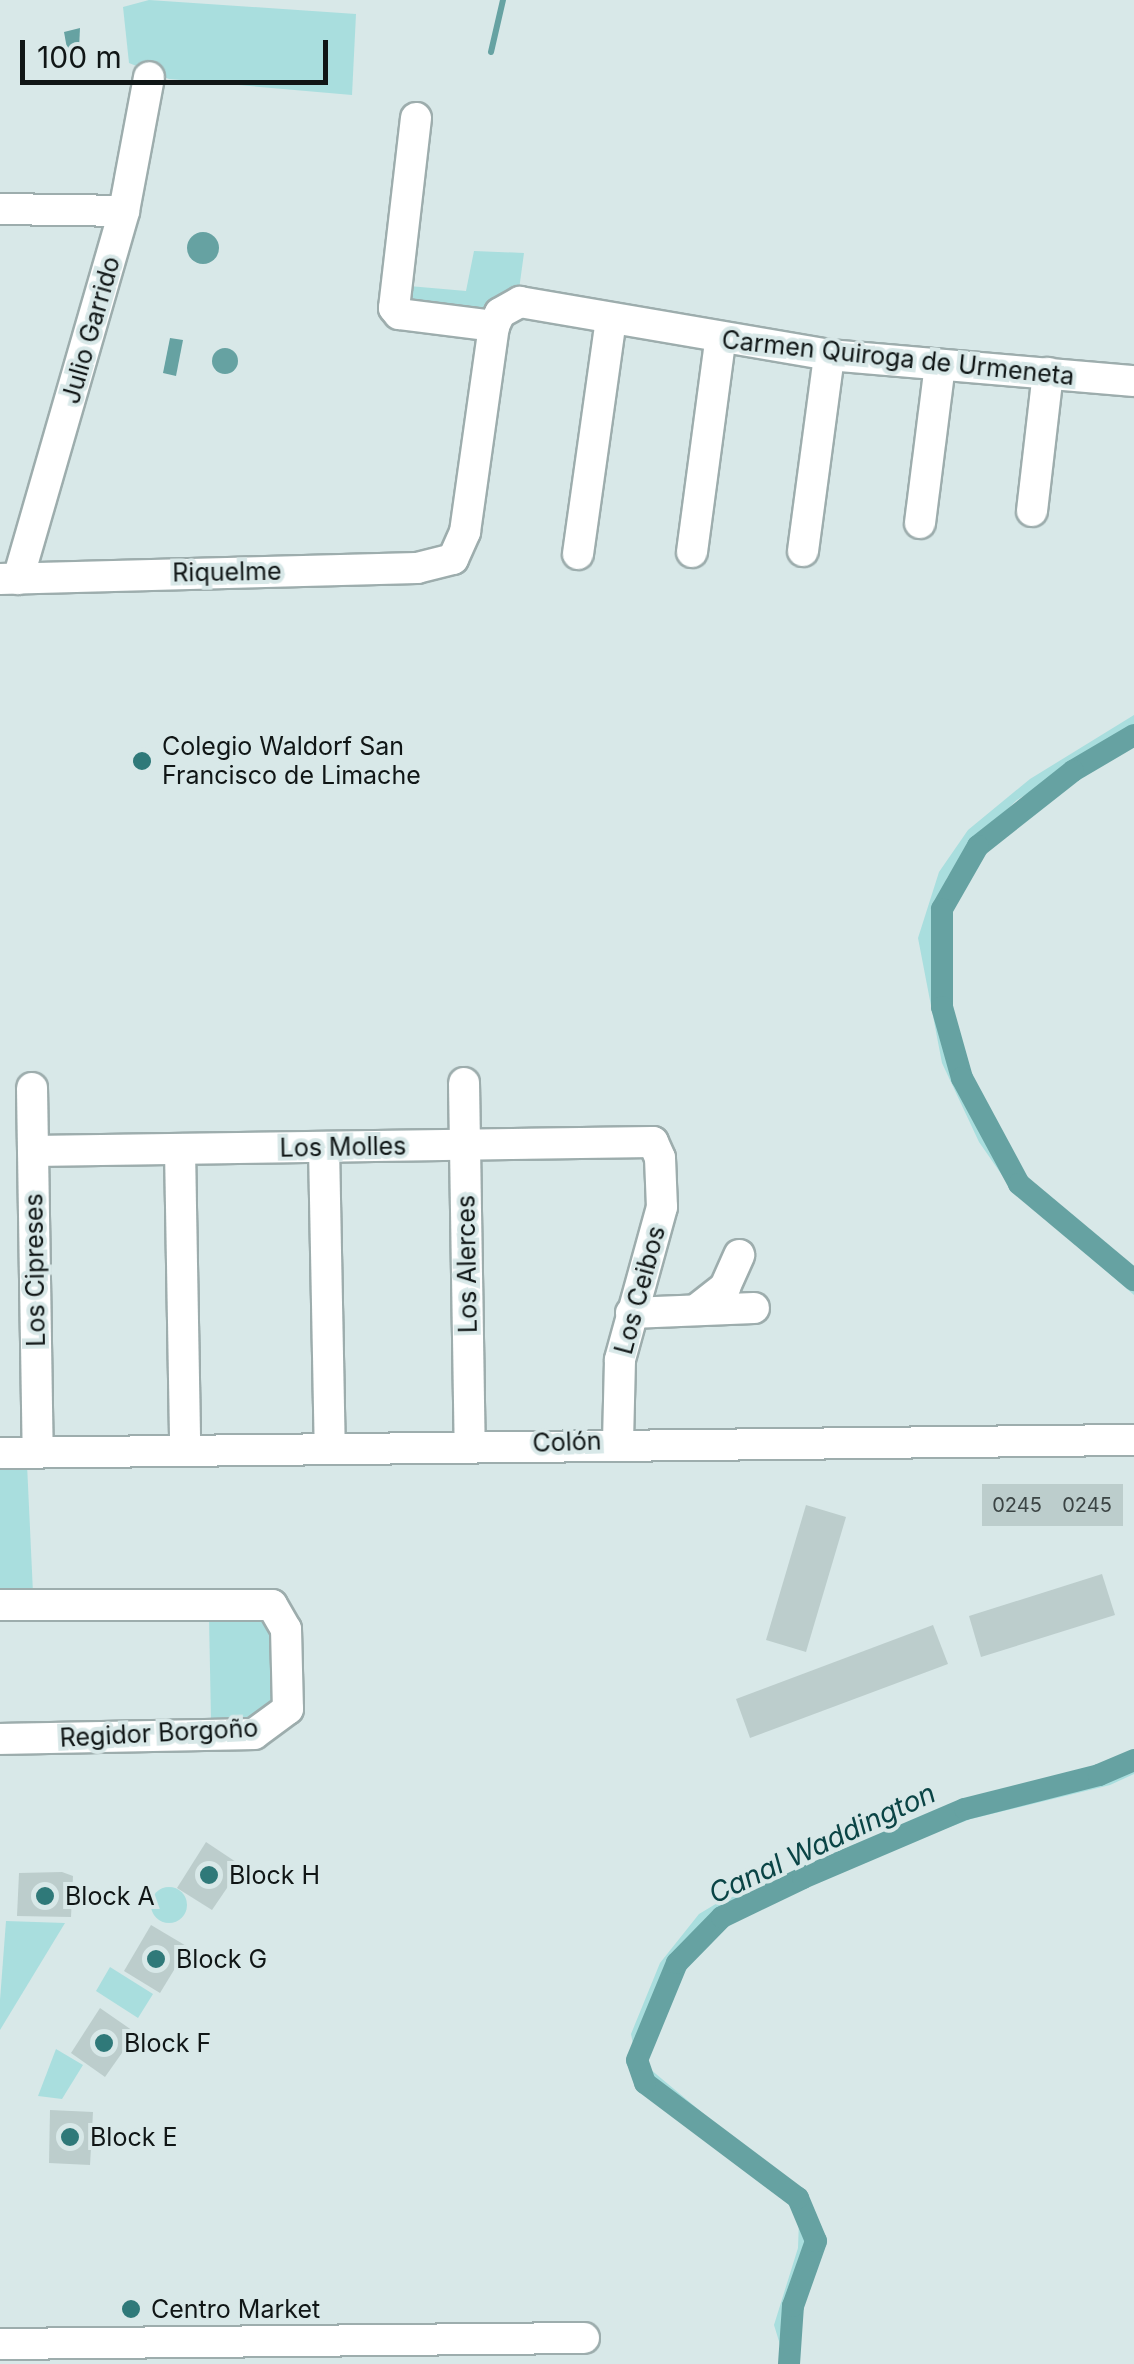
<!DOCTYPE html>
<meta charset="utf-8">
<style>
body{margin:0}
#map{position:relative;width:1134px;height:2364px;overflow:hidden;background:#d8e8e8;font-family:Inter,sans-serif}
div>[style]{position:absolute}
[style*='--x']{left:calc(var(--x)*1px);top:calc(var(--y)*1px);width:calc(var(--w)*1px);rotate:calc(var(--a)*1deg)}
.green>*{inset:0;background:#a9dede}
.round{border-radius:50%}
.water>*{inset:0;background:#66a2a2}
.stream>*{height:6px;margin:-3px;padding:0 3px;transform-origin:3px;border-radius:3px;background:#66a2a2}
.canal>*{height:22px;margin:-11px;padding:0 11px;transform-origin:11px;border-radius:11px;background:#66a2a2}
.building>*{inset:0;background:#bccdcc}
.roads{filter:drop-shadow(2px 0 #9dadad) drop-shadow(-2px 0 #9dadad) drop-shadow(0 2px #9dadad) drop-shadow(0 -2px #9dadad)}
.minor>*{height:30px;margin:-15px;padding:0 15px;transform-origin:15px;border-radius:15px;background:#fff}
.dots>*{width:28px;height:28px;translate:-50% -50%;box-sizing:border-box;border:5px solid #d8e8e8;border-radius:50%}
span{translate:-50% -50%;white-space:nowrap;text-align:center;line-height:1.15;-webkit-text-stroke:8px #d8e8e8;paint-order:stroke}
.number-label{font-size:20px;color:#3b4444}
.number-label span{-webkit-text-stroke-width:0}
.street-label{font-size:25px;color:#101616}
.poi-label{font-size:25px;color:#101616}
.left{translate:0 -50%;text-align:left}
.water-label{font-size:28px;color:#0a4445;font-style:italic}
.scale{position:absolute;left:20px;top:40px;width:308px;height:45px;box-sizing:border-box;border:5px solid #101616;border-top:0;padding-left:12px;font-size:30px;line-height:35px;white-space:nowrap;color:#101616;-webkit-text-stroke:8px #d8e8e8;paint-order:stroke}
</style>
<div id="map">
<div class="green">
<i style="clip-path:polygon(149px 0,356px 14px,352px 95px,169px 79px,129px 63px,123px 7px)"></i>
<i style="clip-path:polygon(474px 251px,524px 253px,518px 297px,486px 313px,409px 302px,409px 286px,466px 291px)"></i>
<i style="clip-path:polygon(1134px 715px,1134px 729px,1017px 800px,969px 846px,947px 878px,931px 935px,949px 1038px,991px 1144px,1008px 1169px,1134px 1284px,1134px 1295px,1013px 1191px,979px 1142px,942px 1063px,918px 938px,939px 872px,968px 830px,1030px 779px)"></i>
<i style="clip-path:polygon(0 1464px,27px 1464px,33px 1593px,0 1595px)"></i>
<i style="clip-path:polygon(260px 1617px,273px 1629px,275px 1708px,261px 1719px,211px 1720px,209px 1618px)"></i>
<i style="clip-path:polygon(1134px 1764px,1134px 1774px,1110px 1785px,971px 1819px,722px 1912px,677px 1957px,647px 2013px,641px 2054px,650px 2069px,747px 2150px,804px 2208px,811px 2235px,784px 2324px,787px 2347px,799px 2364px,786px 2364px,774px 2325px,798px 2248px,799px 2220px,785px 2198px,638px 2070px,631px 2034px,660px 1963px,699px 1914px,719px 1902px,914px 1826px,1106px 1777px)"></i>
<i class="round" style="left:151px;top:1887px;width:36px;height:36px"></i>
<i style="clip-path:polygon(6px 1921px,65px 1923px,0 2030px,0 2000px)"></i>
<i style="clip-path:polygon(110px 1967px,153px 1994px,138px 2018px,96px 1991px)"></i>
<i style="clip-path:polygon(56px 2049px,83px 2065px,62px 2099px,38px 2096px)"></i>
</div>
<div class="water">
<i style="clip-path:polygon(80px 28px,79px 49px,68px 54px,64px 32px)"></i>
<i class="round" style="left:187px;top:232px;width:32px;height:32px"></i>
<i style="clip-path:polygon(170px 338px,183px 340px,176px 376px,163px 373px)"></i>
<i class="round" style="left:212px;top:348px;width:26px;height:26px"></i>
</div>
<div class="stream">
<i style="--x:491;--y:52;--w:53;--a:-77"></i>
</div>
<div class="canal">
<i style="--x:1134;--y:735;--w:71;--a:149.5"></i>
<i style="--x:1073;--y:771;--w:121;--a:141.7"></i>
<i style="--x:978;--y:846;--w:73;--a:119.7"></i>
<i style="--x:942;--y:909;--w:98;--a:90"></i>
<i style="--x:942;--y:1007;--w:74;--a:74.3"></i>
<i style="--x:962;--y:1078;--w:120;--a:61.7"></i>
<i style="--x:1019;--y:1184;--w:150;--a:39.9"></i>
<i style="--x:789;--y:2364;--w:58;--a:-86.1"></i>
<i style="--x:793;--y:2306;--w:69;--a:-70.5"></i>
<i style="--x:816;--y:2241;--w:47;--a:-112.7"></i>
<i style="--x:798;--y:2198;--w:191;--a:-143.1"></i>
<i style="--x:645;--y:2083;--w:24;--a:-109"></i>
<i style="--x:637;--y:2060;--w:105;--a:-67.6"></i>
<i style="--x:677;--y:1963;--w:64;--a:-45.6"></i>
<i style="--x:722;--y:1917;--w:90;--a:-25.7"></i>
<i style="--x:803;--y:1878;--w:176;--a:-23.1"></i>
<i style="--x:965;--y:1809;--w:138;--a:-14.2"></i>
<i style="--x:1099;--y:1775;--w:38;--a:-23"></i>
</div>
<div class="building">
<i style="clip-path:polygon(982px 1484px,1123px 1484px,1123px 1526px,982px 1526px)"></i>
<i style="clip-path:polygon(806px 1505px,846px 1517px,806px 1652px,766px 1640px)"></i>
<i style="clip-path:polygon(1102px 1574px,1115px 1615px,981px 1657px,969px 1616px)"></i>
<i style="clip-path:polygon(933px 1625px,948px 1664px,750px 1738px,736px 1699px)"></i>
<i style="clip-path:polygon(206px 1842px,242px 1866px,212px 1910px,177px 1888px)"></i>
<i style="clip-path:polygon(62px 1872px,73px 1876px,71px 1917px,17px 1916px,19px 1873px)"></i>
<i style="clip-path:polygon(151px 1925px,188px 1947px,160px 1993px,124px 1971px)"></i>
<i style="clip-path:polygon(100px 2008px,136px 2033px,105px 2077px,71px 2053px)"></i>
<i style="clip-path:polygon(50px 2110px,93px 2112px,90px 2165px,49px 2163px)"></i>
</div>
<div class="roads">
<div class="minor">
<i style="--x:416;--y:118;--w:191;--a:96.6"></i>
<i style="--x:394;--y:308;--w:8;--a:50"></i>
<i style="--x:399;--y:314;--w:96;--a:7.2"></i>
<i style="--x:0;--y:209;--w:124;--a:0.9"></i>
<i style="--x:1032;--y:511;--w:139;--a:-83.4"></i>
<i style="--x:920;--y:523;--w:159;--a:-82.8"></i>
<i style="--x:803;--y:551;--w:198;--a:-82.4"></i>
<i style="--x:692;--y:552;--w:213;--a:-82.4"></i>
<i style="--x:578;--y:554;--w:236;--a:-82"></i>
<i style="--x:0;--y:579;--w:417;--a:-1.5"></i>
<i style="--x:417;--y:568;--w:37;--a:-14"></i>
<i style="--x:453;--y:559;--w:30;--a:-66"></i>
<i style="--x:465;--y:532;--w:208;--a:-82"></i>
<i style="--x:494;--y:326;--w:14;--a:-65"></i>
<i style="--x:500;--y:313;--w:23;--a:-29"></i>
<i style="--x:520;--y:302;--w:314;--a:9.7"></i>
<i style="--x:829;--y:355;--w:306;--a:4.9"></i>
<i style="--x:18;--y:579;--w:383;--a:-73.9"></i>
<i style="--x:124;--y:211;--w:136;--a:-79.4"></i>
<i style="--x:464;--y:1083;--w:362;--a:89.1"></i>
<i style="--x:32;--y:1088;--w:364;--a:89.1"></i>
<i style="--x:324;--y:1147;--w:300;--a:88.9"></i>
<i style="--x:180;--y:1149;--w:300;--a:89"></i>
<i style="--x:33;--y:1151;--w:620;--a:-0.83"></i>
<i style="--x:653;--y:1142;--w:17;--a:66"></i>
<i style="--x:660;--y:1158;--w:49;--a:87.7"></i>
<i style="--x:662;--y:1207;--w:159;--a:105.4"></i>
<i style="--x:620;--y:1360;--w:81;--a:91.4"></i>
<i style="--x:697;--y:1309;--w:36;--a:-38"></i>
<i style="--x:725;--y:1287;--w:35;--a:-66"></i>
<i style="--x:631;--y:1313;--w:123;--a:-2.3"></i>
<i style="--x:0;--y:1453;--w:1134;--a:-0.66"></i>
<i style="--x:0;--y:1605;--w:272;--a:0"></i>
<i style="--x:272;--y:1605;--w:28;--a:60"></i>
<i style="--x:286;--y:1629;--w:80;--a:88.6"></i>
<i style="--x:288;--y:1709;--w:42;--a:143.7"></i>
<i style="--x:254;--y:1734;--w:254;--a:178.9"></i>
<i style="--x:0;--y:2344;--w:584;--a:-0.59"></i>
</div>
</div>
<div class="dots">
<i style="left:142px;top:761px;background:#2f7979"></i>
<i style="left:209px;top:1875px;background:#2f7979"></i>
<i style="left:45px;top:1896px;background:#2f7979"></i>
<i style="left:156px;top:1959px;background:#2f7979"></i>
<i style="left:104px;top:2043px;background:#2f7979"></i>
<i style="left:70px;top:2137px;background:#2f7979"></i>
<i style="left:131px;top:2309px;background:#2f7979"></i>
</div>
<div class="number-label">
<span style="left:1017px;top:1505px">0245</span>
<span style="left:1087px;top:1505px">0245</span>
</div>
<div class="street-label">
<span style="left:91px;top:330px;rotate:-74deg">Julio Garrido</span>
<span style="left:898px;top:358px;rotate:6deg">Carmen Quiroga de Urmeneta</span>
<span style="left:227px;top:572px;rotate:-1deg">Riquelme</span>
<span style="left:343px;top:1147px;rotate:-1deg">Los Molles</span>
<span style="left:467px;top:1264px;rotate:-91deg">Los Alerces</span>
<span style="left:35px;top:1270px;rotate:-91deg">Los Cipreses</span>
<span style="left:640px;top:1290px;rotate:-75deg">Los Ceibos</span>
<span style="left:567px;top:1442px;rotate:-2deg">Colón</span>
<span style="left:159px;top:1733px;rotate:-3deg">Regidor Borgoño</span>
</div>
<div class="poi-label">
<span class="left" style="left:162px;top:761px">Colegio Waldorf San<br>Francisco de Limache</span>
<span class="left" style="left:229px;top:1875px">Block H</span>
<span class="left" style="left:65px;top:1896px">Block A</span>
<span class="left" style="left:176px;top:1959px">Block G</span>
<span class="left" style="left:124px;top:2043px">Block F</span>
<span class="left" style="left:90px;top:2137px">Block E</span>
<span class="left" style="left:151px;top:2309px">Centro Market</span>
</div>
<div class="water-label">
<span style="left:822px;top:1843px;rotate:-25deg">Canal Waddington</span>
</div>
<div class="scale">100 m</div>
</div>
